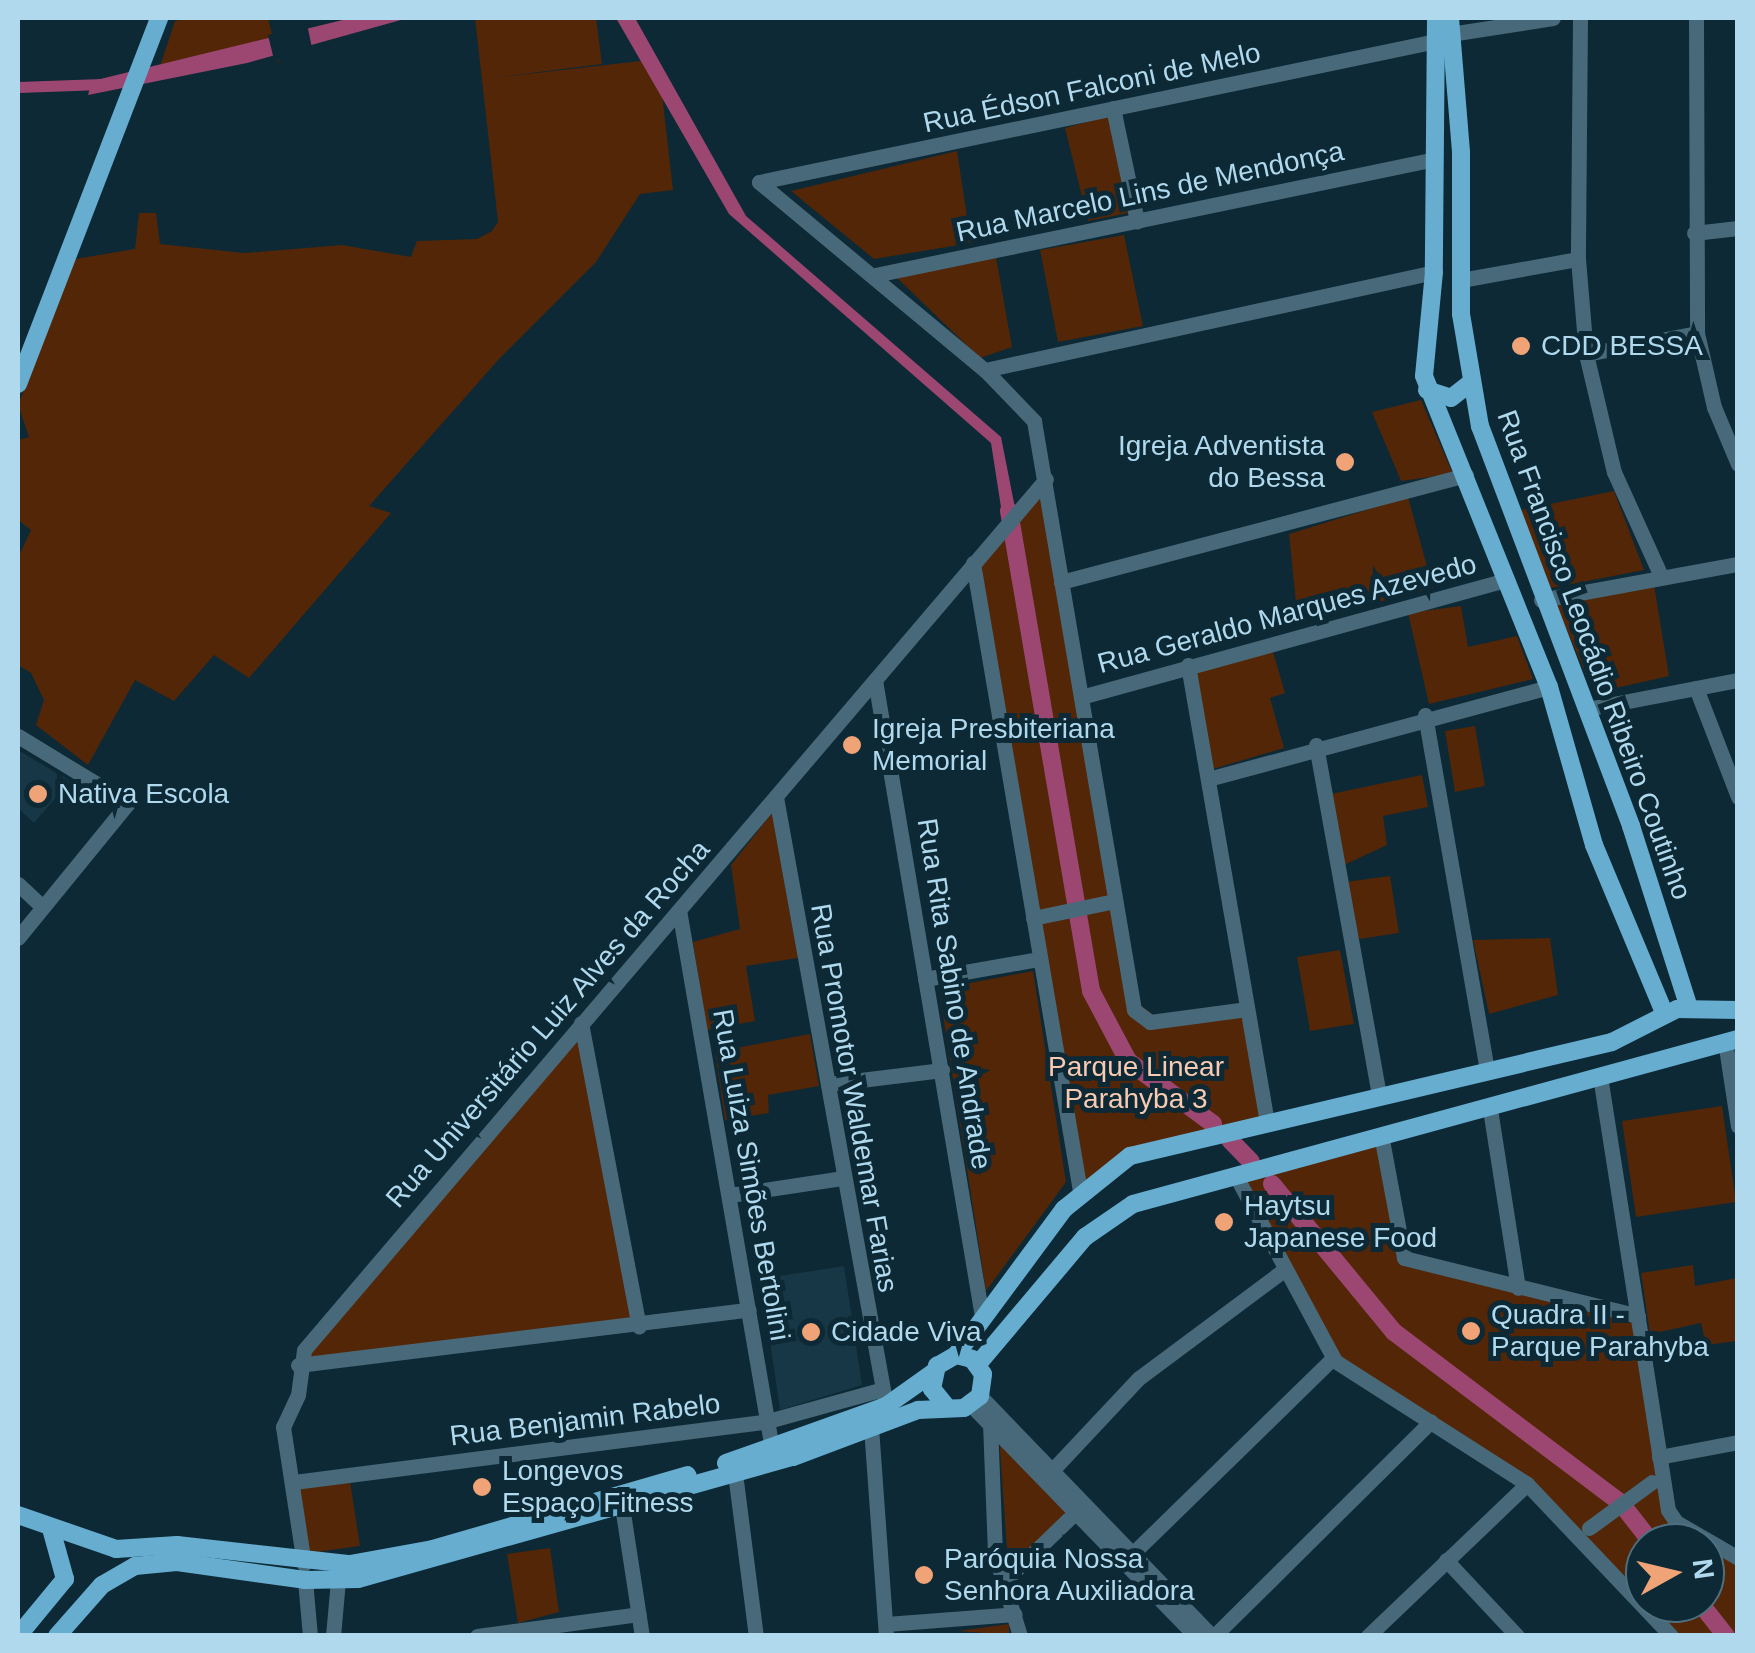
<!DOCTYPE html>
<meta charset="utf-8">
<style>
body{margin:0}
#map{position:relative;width:1755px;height:1653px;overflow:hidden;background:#0c2935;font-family:Arial,sans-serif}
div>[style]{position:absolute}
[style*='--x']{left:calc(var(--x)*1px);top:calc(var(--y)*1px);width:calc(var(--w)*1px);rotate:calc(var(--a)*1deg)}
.built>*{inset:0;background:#173746}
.green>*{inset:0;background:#522607}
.water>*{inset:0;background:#9c4772}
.pier>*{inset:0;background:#0c2935}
.canal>*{height:11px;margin:-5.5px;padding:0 5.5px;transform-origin:5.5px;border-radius:5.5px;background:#9c4772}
.river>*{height:18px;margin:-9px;padding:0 9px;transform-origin:9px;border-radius:9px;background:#9c4772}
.minor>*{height:15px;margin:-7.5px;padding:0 7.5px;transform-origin:7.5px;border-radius:7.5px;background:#48697a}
.major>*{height:18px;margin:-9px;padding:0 9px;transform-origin:9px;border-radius:9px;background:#66add0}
.dots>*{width:28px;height:28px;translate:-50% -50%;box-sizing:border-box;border:5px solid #0c2935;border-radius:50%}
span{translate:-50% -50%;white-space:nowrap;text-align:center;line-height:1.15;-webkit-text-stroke:10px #0c2935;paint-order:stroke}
.street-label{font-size:28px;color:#b0d9ee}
.poi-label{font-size:28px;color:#b0d9ee}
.left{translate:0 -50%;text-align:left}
.right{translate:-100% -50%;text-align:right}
.park-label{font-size:28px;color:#f7cab1}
.frame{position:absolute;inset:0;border:20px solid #b0d9ee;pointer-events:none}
.north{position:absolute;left:1625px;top:1523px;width:100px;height:100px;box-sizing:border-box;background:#0c2935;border:2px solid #4e6f7f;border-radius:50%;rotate:82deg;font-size:28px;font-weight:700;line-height:40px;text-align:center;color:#b0d9ee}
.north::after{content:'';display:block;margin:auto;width:35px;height:45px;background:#efa377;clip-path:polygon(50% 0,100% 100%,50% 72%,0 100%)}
</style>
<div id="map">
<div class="built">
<i style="clip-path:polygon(18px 750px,70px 781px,34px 823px,18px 808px)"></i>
<i style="clip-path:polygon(844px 1266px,862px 1385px,780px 1410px,761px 1279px)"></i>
</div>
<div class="green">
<i style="clip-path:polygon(191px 18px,268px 18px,280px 66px,269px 41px,160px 66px,175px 21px)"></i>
<i style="clip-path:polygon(475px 18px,596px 18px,602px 64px,493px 78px,658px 59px,673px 190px,640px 194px,596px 262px,499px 359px,369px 506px,391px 513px,249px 678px,214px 655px,174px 701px,135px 680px,88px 765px,36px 725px,44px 700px,31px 673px,18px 665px,18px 558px,31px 530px,18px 520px,18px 440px,29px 437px,18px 405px,75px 259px,135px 249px,139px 213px,156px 213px,160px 244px,244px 253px,342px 245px,411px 257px,417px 241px,477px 239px,492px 231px,498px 222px)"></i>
<i style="clip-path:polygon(1108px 116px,1128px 213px,1088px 221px,1065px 128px)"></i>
<i style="clip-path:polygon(957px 151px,971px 243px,874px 259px,791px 191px)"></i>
<i style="clip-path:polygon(1124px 235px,1143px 326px,1058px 342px,1040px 250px)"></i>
<i style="clip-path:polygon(996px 257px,1012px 347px,980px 358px,895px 276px)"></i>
<i style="clip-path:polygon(1421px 400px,1453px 474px,1401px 481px,1372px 412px)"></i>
<i style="clip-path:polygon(1047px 482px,1136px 1002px,1165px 1023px,1243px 1016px,1267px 1123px,1137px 1153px,1086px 1185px,977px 566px)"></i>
<i style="clip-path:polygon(1614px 491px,1644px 570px,1551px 588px,1516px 511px)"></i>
<i style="clip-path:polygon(1408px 497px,1433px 588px,1298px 623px,1289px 534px)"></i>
<i style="clip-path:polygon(1654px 585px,1669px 676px,1594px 693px,1556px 605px)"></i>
<i style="clip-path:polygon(1461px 606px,1468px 647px,1517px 636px,1533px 679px,1429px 704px,1408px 613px)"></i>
<i style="clip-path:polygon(1273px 652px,1285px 693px,1270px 698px,1284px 748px,1213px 769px,1196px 668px)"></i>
<i style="clip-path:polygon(1475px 726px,1485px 786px,1455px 792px,1445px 731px)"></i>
<i style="clip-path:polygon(1422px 775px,1428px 807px,1383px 816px,1387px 845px,1342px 866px,1326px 795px)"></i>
<i style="clip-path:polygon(772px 813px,798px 958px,746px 966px,755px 1021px,707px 1030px,693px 942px,740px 929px,731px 865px)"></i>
<i style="clip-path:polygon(1390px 876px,1399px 933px,1346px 941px,1338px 883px)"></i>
<i style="clip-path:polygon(1550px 938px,1558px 995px,1489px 1014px,1473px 940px)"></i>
<i style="clip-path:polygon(1340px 950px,1354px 1024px,1310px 1031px,1297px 957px)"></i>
<i style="clip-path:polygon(1033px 971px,1066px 1182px,986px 1291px,939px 989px)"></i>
<i style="clip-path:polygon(579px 1028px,633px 1330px,302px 1358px)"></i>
<i style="clip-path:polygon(810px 1034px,819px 1086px,768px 1095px,769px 1113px,725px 1120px,715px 1052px)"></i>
<i style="clip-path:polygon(1722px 1106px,1736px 1202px,1636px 1217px,1622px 1121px)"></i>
<i style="clip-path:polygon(evenodd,1381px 1141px,1400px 1261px,1639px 1318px,1669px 1521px,1737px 1561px,1737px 1635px,1668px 1635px,1528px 1487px,1334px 1360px,1240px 1178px,1381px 1141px,1645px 1543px,1705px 1543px,1705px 1603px,1645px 1603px,1645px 1543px)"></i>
<i style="clip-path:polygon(1693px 1265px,1695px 1286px,1737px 1278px,1737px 1341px,1706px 1345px,1701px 1323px,1650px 1334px,1641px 1273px)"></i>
<i style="clip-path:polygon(999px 1436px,1068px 1514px,1009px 1577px)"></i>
<i style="clip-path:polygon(350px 1481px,360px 1546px,309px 1553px,299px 1489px)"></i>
<i style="clip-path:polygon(550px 1548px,559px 1612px,518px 1623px,507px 1554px)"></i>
<i style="clip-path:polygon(1009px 1624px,1009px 1635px,958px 1631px)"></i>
</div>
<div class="water">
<i style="clip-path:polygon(351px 18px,408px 18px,247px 63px,88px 95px,92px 81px)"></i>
<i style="clip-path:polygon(616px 18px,635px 18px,746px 216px,1001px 437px,1017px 518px,1005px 533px,991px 443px,729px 214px)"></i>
</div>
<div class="pier">
<i style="clip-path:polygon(307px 24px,312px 48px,274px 60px,268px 35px)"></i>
</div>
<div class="canal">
<i style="--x:18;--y:87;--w:84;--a:-2"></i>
</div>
<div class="river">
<i style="--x:1009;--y:511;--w:487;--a:80.3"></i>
<i style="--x:1091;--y:991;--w:79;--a:62.1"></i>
<i style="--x:1128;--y:1061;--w:106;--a:36.5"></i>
<i style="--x:1230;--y:1140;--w:30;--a:46"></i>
<i style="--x:1272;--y:1184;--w:192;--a:50.5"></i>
<i style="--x:1394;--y:1332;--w:283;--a:37"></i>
<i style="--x:1620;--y:1502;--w:52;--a:52"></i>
<i style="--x:1700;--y:1603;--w:42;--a:51.8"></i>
</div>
<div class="minor">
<i style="--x:1580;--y:18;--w:241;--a:90.5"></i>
<i style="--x:1578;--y:259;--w:95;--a:85.2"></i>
<i style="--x:1586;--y:354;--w:121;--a:76.7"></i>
<i style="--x:1614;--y:472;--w:114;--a:65.7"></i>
<i style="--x:1696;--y:18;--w:315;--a:89.8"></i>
<i style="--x:1697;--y:333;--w:76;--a:77.1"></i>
<i style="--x:1714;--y:407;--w:62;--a:67.2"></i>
<i style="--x:1450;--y:34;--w:104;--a:-8.8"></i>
<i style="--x:1113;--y:108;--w:116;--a:78"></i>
<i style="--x:759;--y:182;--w:294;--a:39.8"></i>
<i style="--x:985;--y:370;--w:71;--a:46.1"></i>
<i style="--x:1034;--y:421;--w:597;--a:80.36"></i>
<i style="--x:1134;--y:1010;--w:20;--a:37"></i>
<i style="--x:1150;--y:1022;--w:98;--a:-7.6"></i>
<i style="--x:759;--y:182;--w:692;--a:-11.76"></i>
<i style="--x:1694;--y:233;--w:44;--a:-6.5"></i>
<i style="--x:875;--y:275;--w:572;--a:-11.7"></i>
<i style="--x:1461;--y:280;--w:119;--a:-10.2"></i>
<i style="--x:1586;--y:354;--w:113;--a:-10.7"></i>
<i style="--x:985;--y:370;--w:460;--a:-12.3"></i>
<i style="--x:973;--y:563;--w:637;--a:80.33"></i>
<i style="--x:1061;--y:582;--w:419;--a:-14.8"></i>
<i style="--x:1541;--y:600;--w:200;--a:-10.4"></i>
<i style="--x:1188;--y:665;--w:465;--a:80.2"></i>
<i style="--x:875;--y:680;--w:646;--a:80.46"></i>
<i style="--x:1696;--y:688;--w:117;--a:68.9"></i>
<i style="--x:1081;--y:697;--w:442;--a:-15.4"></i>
<i style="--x:1587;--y:709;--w:154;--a:-10.9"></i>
<i style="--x:1425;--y:715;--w:361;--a:80.1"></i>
<i style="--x:18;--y:736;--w:129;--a:31.3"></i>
<i style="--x:128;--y:803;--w:174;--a:129.2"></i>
<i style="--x:1316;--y:745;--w:356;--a:79.8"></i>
<i style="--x:1208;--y:779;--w:353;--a:-15.1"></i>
<i style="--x:776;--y:797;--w:619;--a:79.76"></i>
<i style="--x:18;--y:884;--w:34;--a:43"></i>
<i style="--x:679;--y:910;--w:547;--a:80.21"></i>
<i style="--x:1033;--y:918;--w:84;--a:-11.7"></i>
<i style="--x:925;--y:979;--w:116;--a:-10"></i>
<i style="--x:581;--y:1023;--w:309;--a:79.2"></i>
<i style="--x:1725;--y:1041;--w:86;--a:81.3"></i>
<i style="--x:1600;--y:1076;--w:439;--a:81.1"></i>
<i style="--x:1668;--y:1510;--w:14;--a:56"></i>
<i style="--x:1676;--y:1522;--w:72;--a:30.1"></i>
<i style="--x:828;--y:1084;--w:115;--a:-7"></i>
<i style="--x:1490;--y:1109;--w:181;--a:81.1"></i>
<i style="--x:1382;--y:1140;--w:120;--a:79.4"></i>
<i style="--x:1404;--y:1258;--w:241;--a:13.9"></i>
<i style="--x:1237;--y:1178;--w:208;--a:61.8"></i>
<i style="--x:1335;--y:1361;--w:228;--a:32.6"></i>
<i style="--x:1527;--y:1484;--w:209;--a:46.5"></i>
<i style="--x:730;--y:1195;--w:113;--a:-8.6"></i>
<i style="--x:298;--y:1365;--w:454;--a:-7"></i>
<i style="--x:980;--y:1396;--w:334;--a:46"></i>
<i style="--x:970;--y:1404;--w:324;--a:45.8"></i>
<i style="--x:990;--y:1423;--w:132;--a:87.8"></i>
<i style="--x:995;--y:1555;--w:85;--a:72.8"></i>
<i style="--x:871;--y:1427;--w:210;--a:85.9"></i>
<i style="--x:1659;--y:1457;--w:80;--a:-10.8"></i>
<i style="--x:735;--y:1473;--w:164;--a:82.7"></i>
<i style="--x:1044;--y:1479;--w:139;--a:-46.8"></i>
<i style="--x:1139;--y:1378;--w:182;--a:-36.7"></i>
<i style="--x:294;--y:1482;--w:478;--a:-7.3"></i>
<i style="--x:768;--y:1421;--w:116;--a:-15.5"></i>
<i style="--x:622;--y:1506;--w:132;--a:81.3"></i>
<i style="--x:1589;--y:1528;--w:78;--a:-36.1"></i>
<i style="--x:1128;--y:1558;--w:286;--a:-44.3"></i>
<i style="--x:1446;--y:1560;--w:104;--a:46.9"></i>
<i style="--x:304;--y:1564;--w:139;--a:-98.7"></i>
<i style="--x:283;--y:1427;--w:35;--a:-65"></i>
<i style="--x:298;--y:1395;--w:45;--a:-82.4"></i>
<i style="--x:304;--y:1350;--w:1144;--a:-49.57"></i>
<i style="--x:305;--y:1580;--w:56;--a:84.9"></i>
<i style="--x:1001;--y:1584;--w:111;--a:-43.9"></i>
<i style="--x:886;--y:1624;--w:129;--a:-4.4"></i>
<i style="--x:333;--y:1636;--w:56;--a:-84.9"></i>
<i style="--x:477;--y:1636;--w:163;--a:-7.7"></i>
<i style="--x:1214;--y:1636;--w:305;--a:-44.7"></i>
<i style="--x:1368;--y:1636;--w:220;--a:-43.7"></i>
</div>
<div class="major">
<i style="--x:1436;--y:18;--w:254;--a:90.5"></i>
<i style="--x:1434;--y:272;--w:104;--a:95.5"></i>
<i style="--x:1424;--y:376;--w:335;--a:68.1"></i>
<i style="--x:1549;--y:687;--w:164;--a:74.1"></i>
<i style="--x:1594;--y:845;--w:184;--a:67.3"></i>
<i style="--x:1450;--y:18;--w:135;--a:85.3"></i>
<i style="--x:1461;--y:153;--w:161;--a:90"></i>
<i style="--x:1461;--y:314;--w:114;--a:80.4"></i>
<i style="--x:1480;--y:426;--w:428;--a:69.3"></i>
<i style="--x:1631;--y:826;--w:191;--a:72.3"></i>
<i style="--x:18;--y:384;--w:392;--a:-68.9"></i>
<i style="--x:1427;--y:390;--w:25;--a:18"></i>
<i style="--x:1451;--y:398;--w:24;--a:-38"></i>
<i style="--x:978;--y:1364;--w:166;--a:-49.9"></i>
<i style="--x:1085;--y:1237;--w:58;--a:-34.5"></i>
<i style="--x:1133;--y:1204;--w:627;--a:-15.26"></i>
<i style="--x:946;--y:1406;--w:22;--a:-129"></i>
<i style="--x:932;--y:1389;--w:24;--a:-78"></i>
<i style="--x:937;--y:1366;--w:22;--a:-30"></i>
<i style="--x:956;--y:1355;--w:182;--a:-53.5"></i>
<i style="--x:1064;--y:1209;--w:85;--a:-38.8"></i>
<i style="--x:1130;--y:1156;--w:495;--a:-13.3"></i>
<i style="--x:1612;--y:1042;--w:73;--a:-26.9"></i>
<i style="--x:1677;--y:1009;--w:61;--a:0.9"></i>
<i style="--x:726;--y:1463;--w:170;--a:-19.6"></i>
<i style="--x:886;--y:1406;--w:59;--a:-35.3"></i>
<i style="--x:18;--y:1515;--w:104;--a:19.1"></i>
<i style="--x:116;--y:1549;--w:61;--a:-3.8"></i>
<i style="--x:177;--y:1545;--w:174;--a:6.3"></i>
<i style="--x:350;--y:1564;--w:84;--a:-10.2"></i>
<i style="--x:433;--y:1549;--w:265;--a:-16.2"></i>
<i style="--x:18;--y:1636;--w:74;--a:-50.5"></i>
<i style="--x:65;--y:1579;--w:49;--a:-105.5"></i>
<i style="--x:57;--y:1636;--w:68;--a:-48.6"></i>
<i style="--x:102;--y:1585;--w:38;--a:-30"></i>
<i style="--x:135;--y:1566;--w:42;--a:-5.4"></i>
<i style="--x:177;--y:1562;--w:129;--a:8"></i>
<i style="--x:305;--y:1580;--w:53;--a:-1.1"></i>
<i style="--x:358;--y:1579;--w:452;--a:-15.7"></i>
<i style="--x:793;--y:1457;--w:134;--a:-20.6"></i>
<i style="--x:918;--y:1410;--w:46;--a:-2.5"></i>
<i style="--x:964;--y:1408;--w:20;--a:-37"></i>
<i style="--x:980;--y:1396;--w:22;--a:-82"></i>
<i style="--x:983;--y:1374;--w:19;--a:-126"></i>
<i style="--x:972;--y:1359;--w:16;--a:-166"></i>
</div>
<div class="dots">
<i style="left:1521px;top:346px;background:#efa377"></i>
<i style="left:1345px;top:462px;background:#efa377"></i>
<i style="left:852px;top:745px;background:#efa377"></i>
<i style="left:38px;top:794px;background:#efa377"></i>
<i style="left:1224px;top:1222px;background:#efa377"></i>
<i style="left:1471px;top:1331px;background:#efa377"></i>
<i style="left:811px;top:1332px;background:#efa377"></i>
<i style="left:482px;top:1487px;background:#efa377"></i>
<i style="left:924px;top:1575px;background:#efa377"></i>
</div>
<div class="street-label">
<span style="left:1092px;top:88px;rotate:-12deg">Rua Édson Falconi de Melo</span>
<span style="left:1150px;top:192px;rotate:-12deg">Rua Marcelo Lins de Mendonça</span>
<span style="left:1287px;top:614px;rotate:-15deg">Rua Geraldo Marques Azevedo</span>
<span style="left:1594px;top:655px;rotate:70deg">Rua Francisco Leocádio Ribeiro Coutinho</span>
<span style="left:954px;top:994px;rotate:81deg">Rua Rita Sabino de Andrade</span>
<span style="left:548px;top:1024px;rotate:-49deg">Rua Universitário Luiz Alves da Rocha</span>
<span style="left:854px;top:1098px;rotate:80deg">Rua Promotor Waldemar Farias</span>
<span style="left:751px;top:1175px;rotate:80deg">Rua Luiza Simões Bertolini</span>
<span style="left:585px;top:1420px;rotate:-7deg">Rua Benjamin Rabelo</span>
</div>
<div class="poi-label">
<span class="left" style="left:1541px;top:346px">CDD BESSA</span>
<span class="right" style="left:1325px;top:462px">Igreja Adventista<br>do Bessa</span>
<span class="left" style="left:872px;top:745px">Igreja Presbiteriana<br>Memorial</span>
<span class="left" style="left:58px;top:794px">Nativa Escola</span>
<span class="left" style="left:1244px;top:1222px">Haytsu<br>Japanese Food</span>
<span class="left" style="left:1491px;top:1331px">Quadra II -<br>Parque Parahyba</span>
<span class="left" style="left:831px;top:1332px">Cidade Viva</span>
<span class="left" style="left:502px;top:1487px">Longevos<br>Espaço Fitness</span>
<span class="left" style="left:944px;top:1575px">Paróquia Nossa<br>Senhora Auxiliadora</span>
</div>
<div class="park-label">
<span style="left:1136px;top:1083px">Parque Linear<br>Parahyba 3</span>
</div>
<div class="frame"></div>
<div class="north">N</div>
</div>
